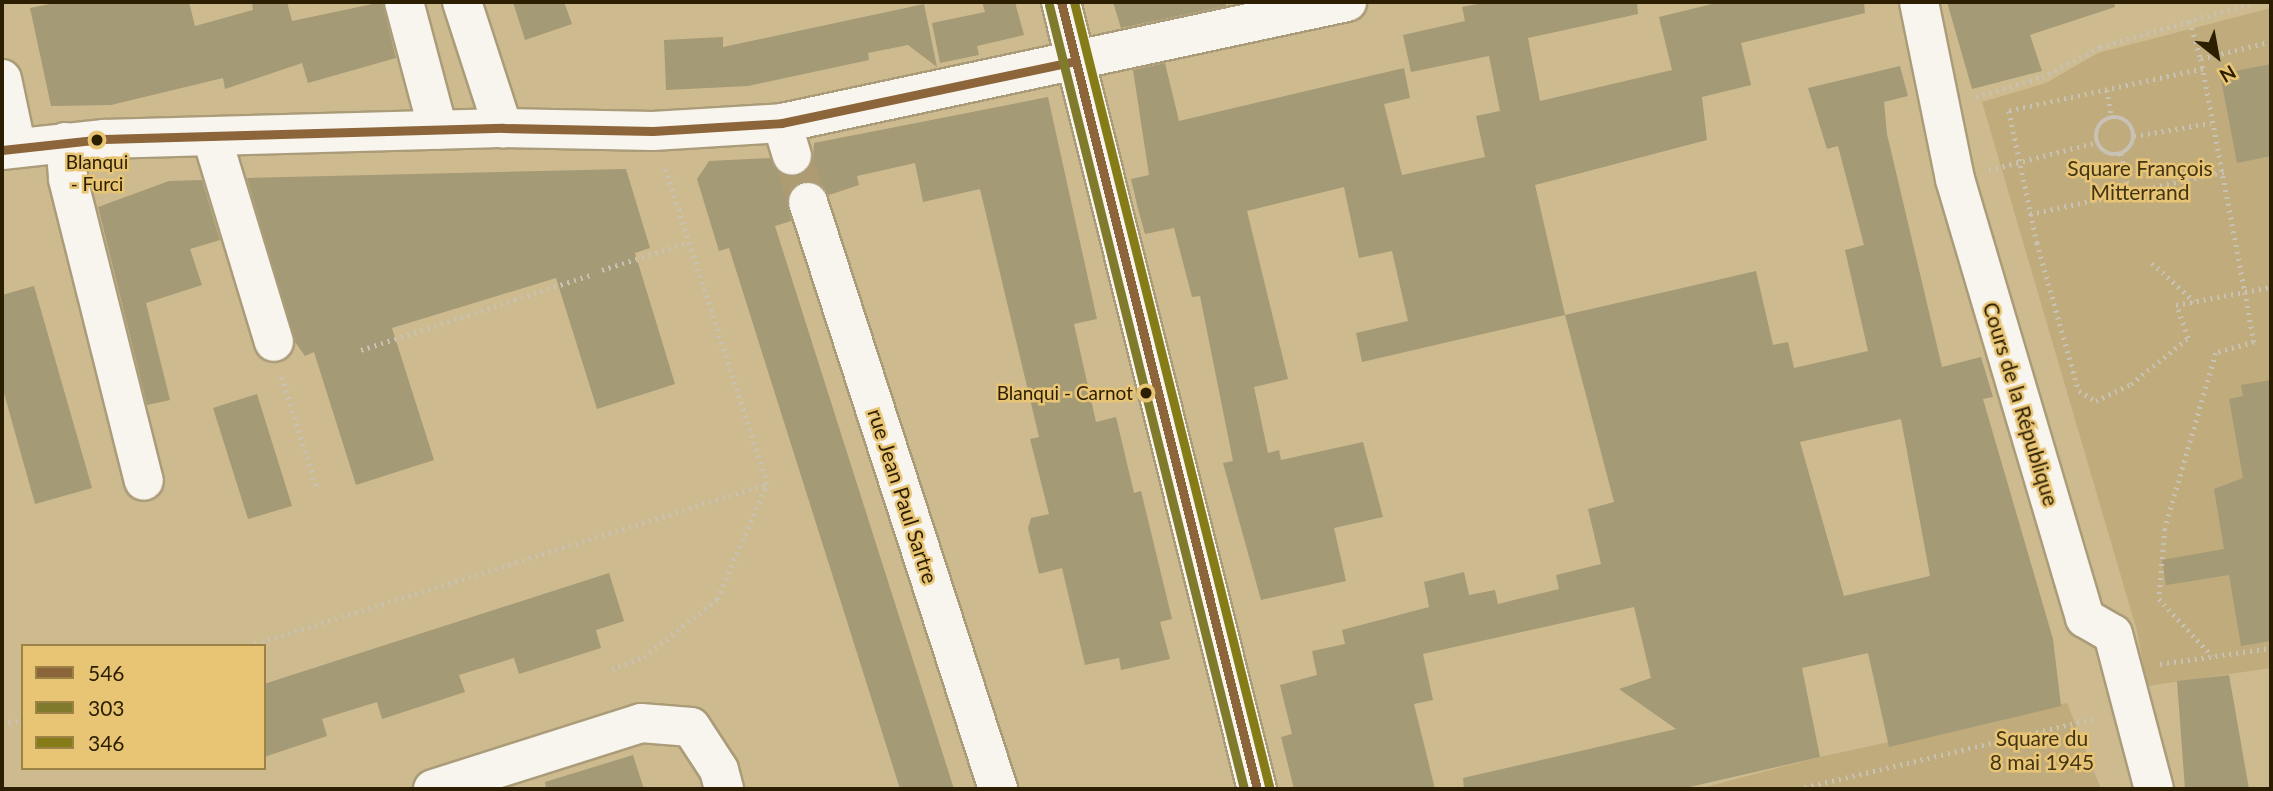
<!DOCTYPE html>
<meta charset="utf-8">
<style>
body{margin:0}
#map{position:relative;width:2273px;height:791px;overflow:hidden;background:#ceba8f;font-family:Lato,sans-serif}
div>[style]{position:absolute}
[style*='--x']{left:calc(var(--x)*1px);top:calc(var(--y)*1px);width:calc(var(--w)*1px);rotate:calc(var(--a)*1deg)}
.green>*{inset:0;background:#c0ab7d}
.building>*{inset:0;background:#a49a76}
.minor-tunnel>*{height:38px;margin-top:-19px;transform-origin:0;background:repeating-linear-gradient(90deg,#ae9b72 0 38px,transparent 0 57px)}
.path>*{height:4.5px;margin-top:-2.25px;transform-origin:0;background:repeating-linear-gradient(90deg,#c8c2b4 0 2px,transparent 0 7px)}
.path>.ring{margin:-2.25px;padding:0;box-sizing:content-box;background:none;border:4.5px solid #c8c2b4;border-radius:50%}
.roads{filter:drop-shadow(2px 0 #ab9c79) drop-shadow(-2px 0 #ab9c79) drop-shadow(0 2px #ab9c79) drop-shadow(0 -2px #ab9c79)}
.minor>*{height:38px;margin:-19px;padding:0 19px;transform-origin:19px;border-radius:19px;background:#f8f5ee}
.bus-1>*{height:9px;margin:-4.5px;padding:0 4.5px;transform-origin:4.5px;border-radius:4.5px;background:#8d653a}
.bus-2>*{height:9px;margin:-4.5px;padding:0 4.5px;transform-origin:4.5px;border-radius:4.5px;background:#7f7a2c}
.bus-3>*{height:9px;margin:-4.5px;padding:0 4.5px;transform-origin:4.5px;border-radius:4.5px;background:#857c18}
.dots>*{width:19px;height:19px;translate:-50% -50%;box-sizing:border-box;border:4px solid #e8c475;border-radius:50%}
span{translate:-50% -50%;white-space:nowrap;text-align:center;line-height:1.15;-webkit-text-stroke:5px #e8c475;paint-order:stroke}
.bus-label{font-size:19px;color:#2c1e00}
.right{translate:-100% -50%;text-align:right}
.park-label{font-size:21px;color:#433514}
.street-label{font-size:21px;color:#2c1e00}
.frame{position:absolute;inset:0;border:4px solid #2c1e00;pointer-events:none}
.legend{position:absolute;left:21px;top:644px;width:245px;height:126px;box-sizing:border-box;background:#e8c475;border:2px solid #9d8246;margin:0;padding:9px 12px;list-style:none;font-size:21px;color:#2c1e00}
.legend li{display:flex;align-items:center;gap:14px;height:35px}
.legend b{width:35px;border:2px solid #9d8246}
.north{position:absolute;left:2182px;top:21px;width:70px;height:70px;-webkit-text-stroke:5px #e8c475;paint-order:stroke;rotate:149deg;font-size:19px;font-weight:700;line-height:28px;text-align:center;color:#2c1e00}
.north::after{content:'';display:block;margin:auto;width:24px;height:32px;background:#2c1e00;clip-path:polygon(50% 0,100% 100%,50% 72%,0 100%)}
</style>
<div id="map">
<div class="green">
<i style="clip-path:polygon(2271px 8px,2271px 668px,2147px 686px,2137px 631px,1982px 102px,2046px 83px,2098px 53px)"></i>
<i style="clip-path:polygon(2067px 703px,2101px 789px,1698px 789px,1820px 757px)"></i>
</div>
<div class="building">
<i style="clip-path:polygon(60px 2px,189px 2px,195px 26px,253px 10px,252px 2px,287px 2px,292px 21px,382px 2px,396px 58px,308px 83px,302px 63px,225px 89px,223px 78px,111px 105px,51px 106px,30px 8px)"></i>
<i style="clip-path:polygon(513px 2px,564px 2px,572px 24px,525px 40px)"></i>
<i style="clip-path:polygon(982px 2px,1015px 2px,1024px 35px,977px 46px,979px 55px,940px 63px,932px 23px,985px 12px)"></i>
<i style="clip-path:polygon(1113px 2px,1225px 2px,1226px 6px,1121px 28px)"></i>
<i style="clip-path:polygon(1488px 2px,1637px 2px,1638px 14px,1528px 38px,1540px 101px,1672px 70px,1659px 17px,1720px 2px,1864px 2px,1865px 13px,1741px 43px,1751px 85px,1702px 97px,1707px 140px,1535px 185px,1565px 315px,1362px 362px,1356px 333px,1408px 321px,1392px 251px,1359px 258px,1344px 187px,1247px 211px,1288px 379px,1254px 387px,1268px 453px,1279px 450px,1281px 460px,1363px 442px,1383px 517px,1334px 528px,1346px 581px,1261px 600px,1223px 463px,1233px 461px,1200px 296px,1192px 297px,1174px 228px,1145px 234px,1138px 209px,1131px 179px,1149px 175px,1133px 70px,1165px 63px,1179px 121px,1404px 68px,1410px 98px,1384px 104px,1402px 175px,1485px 157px,1476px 116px,1500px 111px,1489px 56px,1411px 72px,1403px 35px,1465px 21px,1462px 7px)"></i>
<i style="clip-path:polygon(1947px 2px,2114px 2px,2115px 7px,2030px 35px,2042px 71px,1972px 89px)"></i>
<i style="clip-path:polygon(924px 4px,937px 67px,908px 45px,868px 53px,869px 60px,748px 86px,666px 90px,664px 40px,723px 37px,723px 47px)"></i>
<i style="clip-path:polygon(2271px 64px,2271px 156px,2237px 163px,2220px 74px)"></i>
<i style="clip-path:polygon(evenodd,1900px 66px,1908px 96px,1884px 102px,1887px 134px,1942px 367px,1981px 357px,1993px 397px,1983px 399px,2053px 639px,2061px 706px,1889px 747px,1868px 653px,1802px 668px,1820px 757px,1681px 789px,1464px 789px,1463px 778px,1676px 729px,1619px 689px,1651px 678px,1634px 607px,1423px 654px,1433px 700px,1414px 704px,1435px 789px,1294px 789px,1281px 737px,1292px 734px,1280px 685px,1317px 675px,1312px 651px,1345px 644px,1342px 630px,1429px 607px,1424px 582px,1464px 572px,1469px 595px,1495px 590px,1498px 604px,1559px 589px,1556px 575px,1601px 564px,1588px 509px,1614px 502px,1565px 315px,1756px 271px,1773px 345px,1788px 342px,1794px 368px,1868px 351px,1845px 250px,1864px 245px,1838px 146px,1827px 149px,1808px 88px,1900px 66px,1901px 419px,1930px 576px,1844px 596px,1800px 442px,1901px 419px)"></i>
<i style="clip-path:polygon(1048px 97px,1097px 319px,1074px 324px,1096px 422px,1116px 417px,1134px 493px,1141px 491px,1172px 619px,1160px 622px,1170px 659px,1121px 670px,1119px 658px,1085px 665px,1062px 568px,1039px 574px,1028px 528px,1031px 518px,1049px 514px,1030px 439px,1039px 437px,980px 189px,923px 202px,915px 163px,857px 176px,859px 185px,829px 195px,822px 185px,802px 181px,787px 197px,791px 221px,775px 226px,954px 789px,900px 789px,729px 248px,719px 251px,697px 179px,709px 161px,770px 158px,778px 171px,798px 176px,813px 160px,814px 143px)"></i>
<i style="clip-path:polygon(626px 169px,650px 248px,635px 253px,675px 384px,597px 409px,556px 278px,392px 328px,434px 460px,356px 485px,314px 352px,305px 356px,295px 342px,247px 178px)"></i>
<i style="clip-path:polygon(202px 180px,220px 240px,190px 249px,202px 285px,146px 303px,170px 400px,147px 405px,98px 207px,169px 181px)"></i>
<i style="clip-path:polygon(34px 286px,92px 488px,35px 504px,2px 386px,2px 295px)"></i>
<i style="clip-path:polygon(2271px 380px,2271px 641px,2241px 646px,2229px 575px,2166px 585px,2162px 560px,2224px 549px,2214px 489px,2243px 478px,2229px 399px,2243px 396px,2241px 385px)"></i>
<i style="clip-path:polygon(257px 394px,292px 506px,248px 519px,213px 408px)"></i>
<i style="clip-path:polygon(609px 573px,624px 621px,596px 630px,601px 648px,519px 674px,514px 658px,459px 675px,465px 692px,382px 719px,377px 702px,322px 719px,327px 736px,264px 757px,264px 684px)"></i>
<i style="clip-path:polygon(2229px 675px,2249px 789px,2185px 789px,2177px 681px)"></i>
<i style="clip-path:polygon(633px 755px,644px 789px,546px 789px,545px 782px)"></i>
</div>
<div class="minor-tunnel">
<i style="--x:792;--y:155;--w:50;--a:71.2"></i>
</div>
<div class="path">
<i style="--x:2190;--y:21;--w:40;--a:74"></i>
<i style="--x:2271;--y:42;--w:72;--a:166.3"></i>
<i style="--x:2201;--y:59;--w:237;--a:79.3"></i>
<i style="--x:2245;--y:292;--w:26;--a:-11"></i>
<i style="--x:2203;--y:69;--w:198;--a:167.8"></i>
<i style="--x:2009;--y:111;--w:135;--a:78"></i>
<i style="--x:2037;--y:243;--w:154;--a:74.2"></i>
<i style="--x:2079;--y:391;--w:20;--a:30"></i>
<i style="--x:2096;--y:401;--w:39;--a:-26"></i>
<i style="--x:2131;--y:384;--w:73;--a:-38.9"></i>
<i style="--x:2188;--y:338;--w:35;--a:-110"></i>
<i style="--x:2176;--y:305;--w:70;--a:-10.7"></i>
<i style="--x:2245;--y:292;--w:51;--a:79.8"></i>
<i style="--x:2254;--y:342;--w:40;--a:164"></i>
<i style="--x:2216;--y:353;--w:183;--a:106.2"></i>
<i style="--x:2165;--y:529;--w:70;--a:94.9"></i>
<i style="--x:2159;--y:599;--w:78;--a:47.1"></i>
<i style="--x:2107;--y:90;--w:28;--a:80"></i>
<i style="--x:1976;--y:97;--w:69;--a:-16.9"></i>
<i style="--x:2042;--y:77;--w:65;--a:-27.3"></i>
<i style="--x:2100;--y:47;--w:162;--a:-16.1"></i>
<i class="ring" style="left:2096px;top:117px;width:33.5px;height:33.5px"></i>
<i style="--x:2134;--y:136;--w:78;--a:-9.6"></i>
<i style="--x:2121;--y:154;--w:40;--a:78"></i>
<i style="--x:1989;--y:170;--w:112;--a:-14.5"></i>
<i style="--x:2030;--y:214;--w:198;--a:-12.3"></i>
<i style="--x:2152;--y:263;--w:57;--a:42.1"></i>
<i style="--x:602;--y:270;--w:91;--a:-17.8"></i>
<i style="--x:361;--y:350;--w:244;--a:-18.1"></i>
<i style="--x:282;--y:377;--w:116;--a:72.5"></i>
<i style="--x:248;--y:646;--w:544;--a:-17.34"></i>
<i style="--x:2160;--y:664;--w:112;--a:-8.2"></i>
<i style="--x:612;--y:669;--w:34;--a:-21"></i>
<i style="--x:644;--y:657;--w:93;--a:-38.5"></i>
<i style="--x:717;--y:599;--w:125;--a:-66.5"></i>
<i style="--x:767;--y:484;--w:335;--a:-107.9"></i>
<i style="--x:2;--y:725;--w:22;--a:-18"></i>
<i style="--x:1798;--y:789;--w:307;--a:-13.4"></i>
</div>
<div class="roads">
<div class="minor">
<i style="--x:404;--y:2;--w:132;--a:75.1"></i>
<i style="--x:462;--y:2;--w:133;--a:72"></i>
<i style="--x:1061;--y:2;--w:811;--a:76.02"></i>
<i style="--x:1919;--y:2;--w:181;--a:78.5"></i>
<i style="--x:1955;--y:179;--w:458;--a:73.5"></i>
<i style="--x:2085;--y:618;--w:32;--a:30"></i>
<i style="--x:2113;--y:634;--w:160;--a:75.2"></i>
<i style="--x:2;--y:79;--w:67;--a:78"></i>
<i style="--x:782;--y:123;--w:34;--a:73"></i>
<i style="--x:212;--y:138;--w:213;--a:73.1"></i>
<i style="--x:65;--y:142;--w:37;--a:85"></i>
<i style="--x:68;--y:179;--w:311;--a:75.9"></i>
<i style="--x:2;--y:150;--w:103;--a:-6.2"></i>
<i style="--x:104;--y:139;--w:399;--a:-1.6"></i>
<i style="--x:503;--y:128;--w:150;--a:1.1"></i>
<i style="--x:653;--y:131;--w:129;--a:-3.5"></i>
<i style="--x:782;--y:123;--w:578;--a:-12.09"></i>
<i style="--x:808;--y:202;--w:617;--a:72.06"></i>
<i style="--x:433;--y:789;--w:218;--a:-17.6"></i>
<i style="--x:641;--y:723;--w:50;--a:4.6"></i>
<i style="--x:691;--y:727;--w:51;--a:56.9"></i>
<i style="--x:719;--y:770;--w:20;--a:75"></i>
</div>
</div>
<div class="bus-1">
<i style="--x:1061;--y:2;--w:811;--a:76.02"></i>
<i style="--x:2;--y:150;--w:103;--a:-6.2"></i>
<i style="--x:104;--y:139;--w:399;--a:-1.6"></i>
<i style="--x:503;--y:128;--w:150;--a:1.1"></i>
<i style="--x:653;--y:131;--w:129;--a:-3.5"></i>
<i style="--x:782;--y:123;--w:300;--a:-11.9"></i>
</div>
<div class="bus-2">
<i style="--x:1049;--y:5;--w:808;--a:76.03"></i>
</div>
<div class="bus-3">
<i style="--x:1074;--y:2;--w:808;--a:76.03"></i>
</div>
<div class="dots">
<i style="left:97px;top:140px;background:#2c1e00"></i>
<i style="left:1146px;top:393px;background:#2c1e00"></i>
</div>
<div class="bus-label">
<span style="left:97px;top:173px">Blanqui<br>- Furci</span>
<span class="right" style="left:1133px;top:393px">Blanqui - Carnot</span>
</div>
<div class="park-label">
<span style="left:2140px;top:180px">Square François<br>Mitterrand</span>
<span style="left:2042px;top:750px">Square du<br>8 mai 1945</span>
</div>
<div class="street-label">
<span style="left:2021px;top:404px;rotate:73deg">Cours de la République</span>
<span style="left:903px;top:496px;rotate:72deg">rue Jean Paul Sartre</span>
</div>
<div class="frame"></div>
<ul class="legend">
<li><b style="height:9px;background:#8d653a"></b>546</li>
<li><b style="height:9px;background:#7f7a2c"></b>303</li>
<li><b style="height:9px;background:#857c18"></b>346</li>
</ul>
<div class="north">N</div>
</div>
